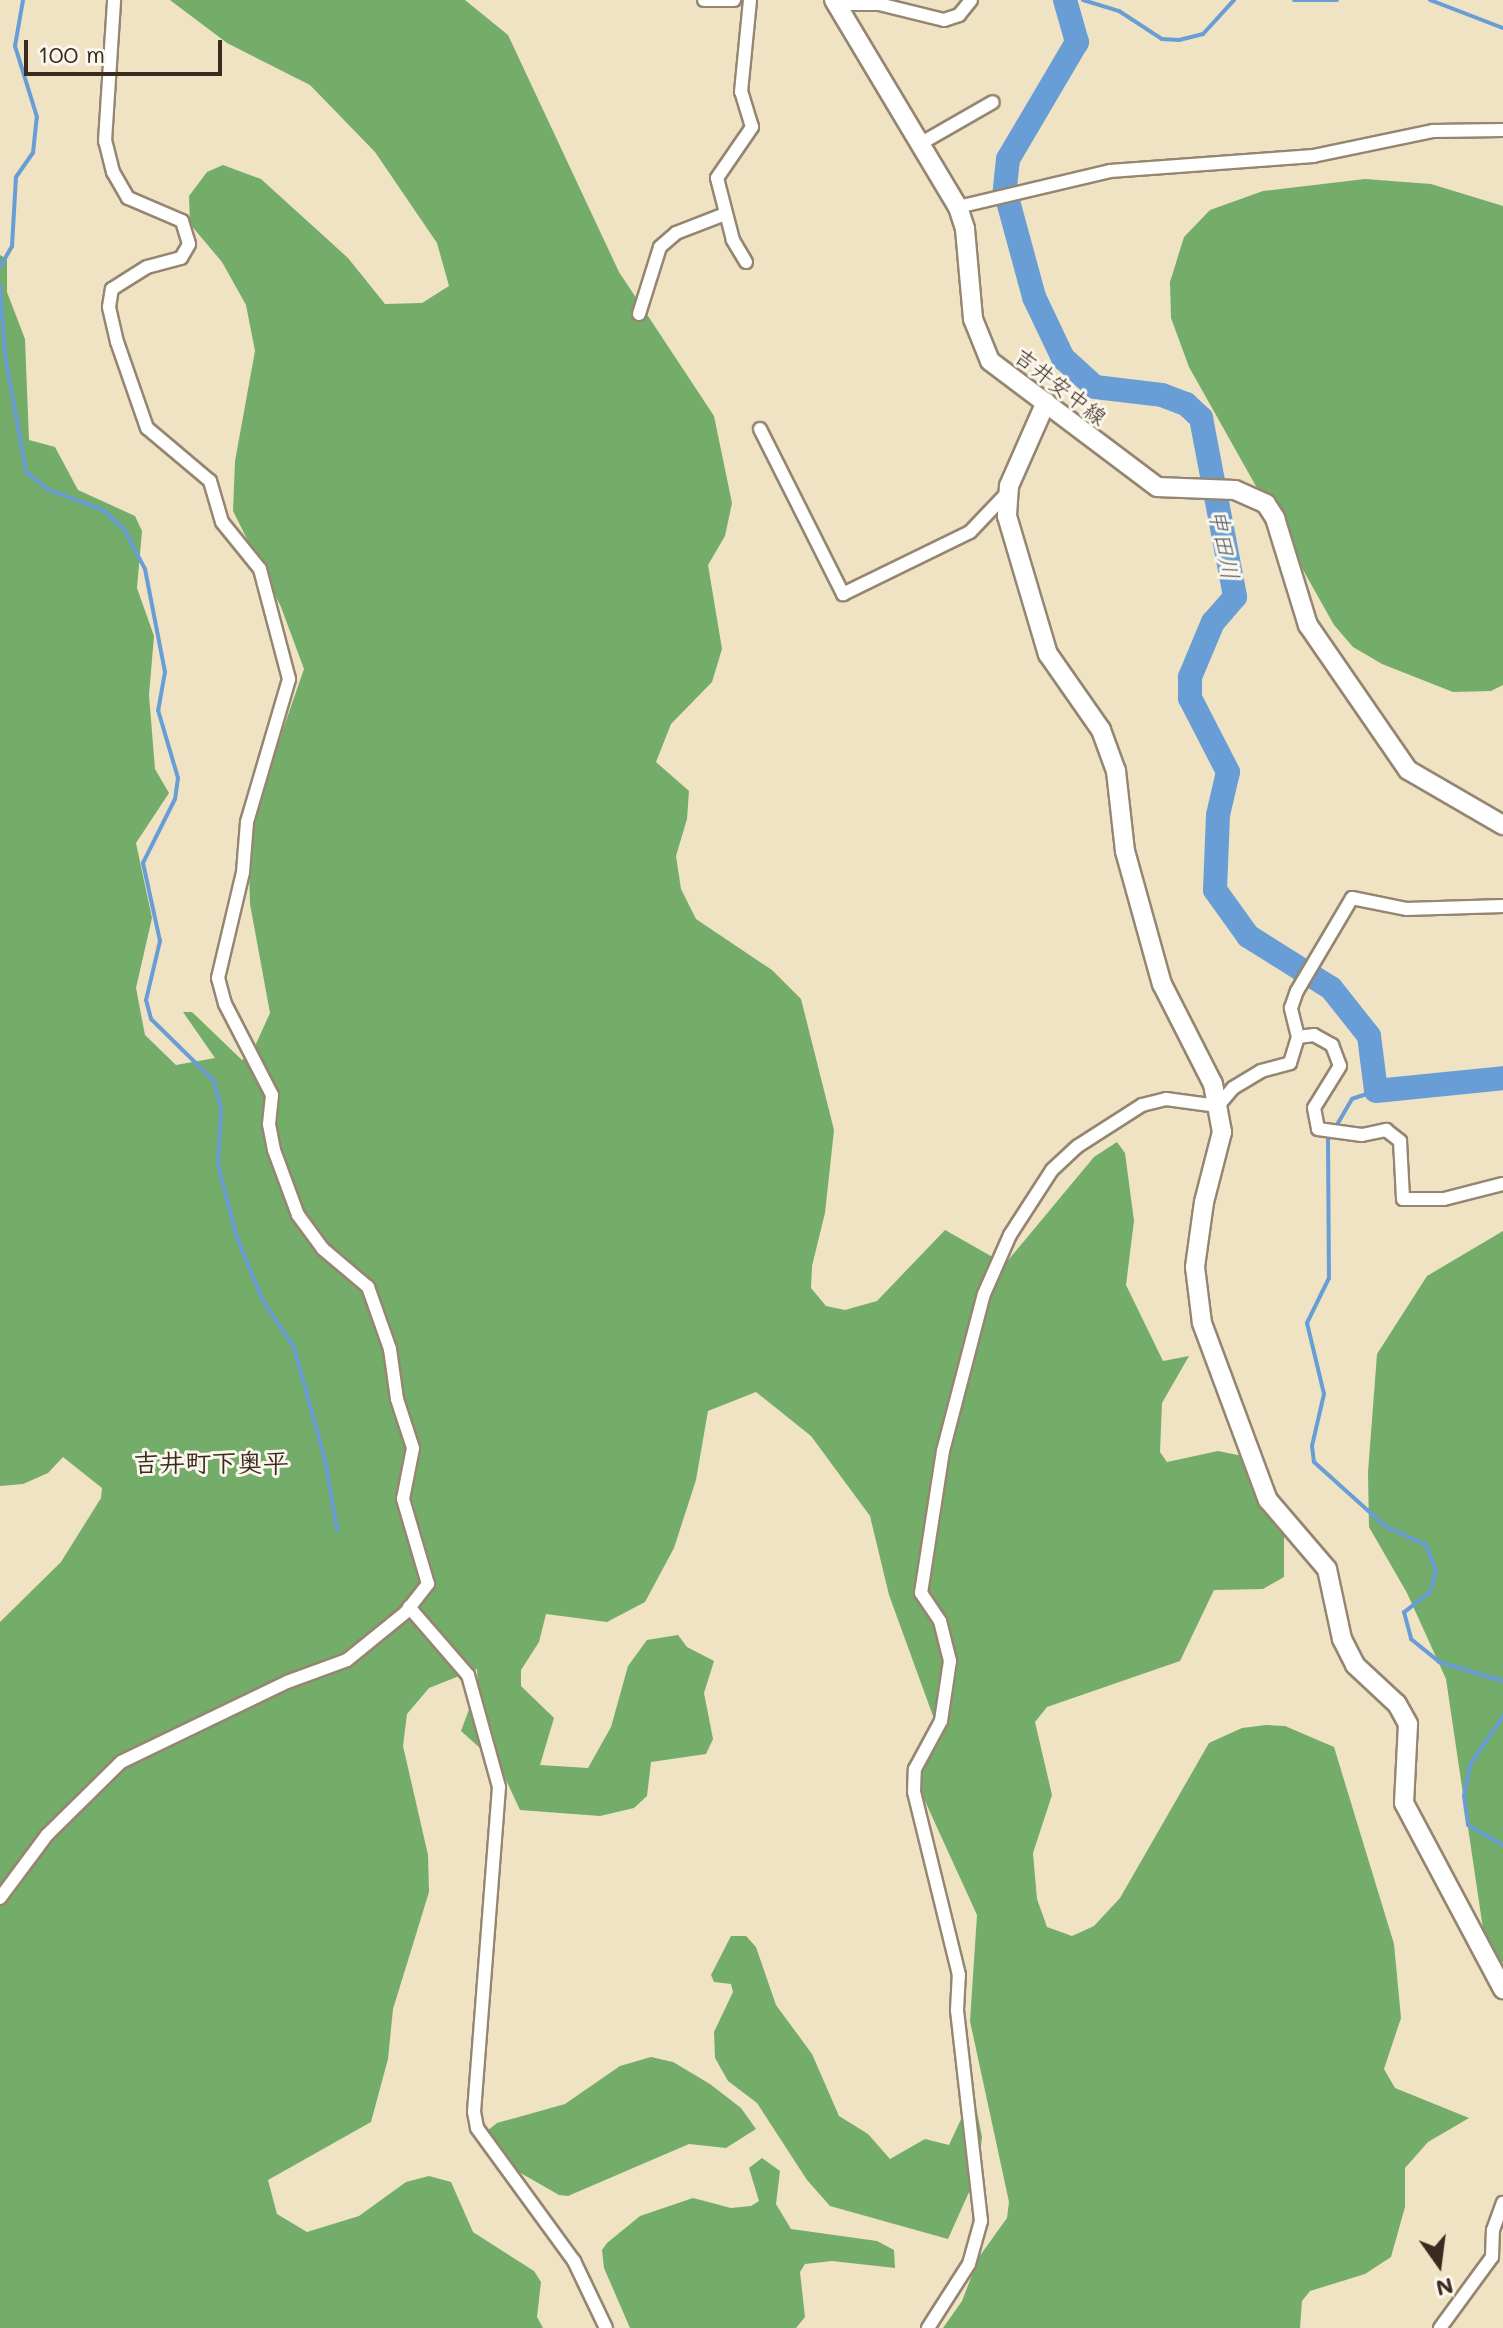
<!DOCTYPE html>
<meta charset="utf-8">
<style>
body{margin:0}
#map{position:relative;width:1503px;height:2328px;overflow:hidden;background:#efe3c4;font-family:Mali,"Klee One",sans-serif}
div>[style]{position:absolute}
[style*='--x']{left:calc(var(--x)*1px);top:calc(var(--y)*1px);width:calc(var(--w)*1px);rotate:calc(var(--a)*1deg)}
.forest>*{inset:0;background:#74ac69}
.stream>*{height:4px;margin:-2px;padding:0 2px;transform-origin:2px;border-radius:2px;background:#689ed5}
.river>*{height:24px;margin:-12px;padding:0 12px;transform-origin:12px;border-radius:12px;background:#689ed5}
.roads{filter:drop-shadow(2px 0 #958671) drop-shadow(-2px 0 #958671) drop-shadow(0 2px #958671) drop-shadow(0 -2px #958671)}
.street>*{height:12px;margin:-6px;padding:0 6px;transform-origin:6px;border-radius:6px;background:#fff}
.secondary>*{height:18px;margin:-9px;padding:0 9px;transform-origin:9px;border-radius:9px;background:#fff}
span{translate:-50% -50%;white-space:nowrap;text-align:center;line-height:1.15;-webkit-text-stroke:6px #fbf7ec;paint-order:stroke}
.street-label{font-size:22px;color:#3b2a1e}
.water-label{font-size:24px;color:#4d5867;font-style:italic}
.quarter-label{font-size:26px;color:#3b2a1e;font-weight:700}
.north{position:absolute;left:1399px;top:2224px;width:80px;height:80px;-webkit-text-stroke:6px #fbf7ec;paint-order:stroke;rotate:166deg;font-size:22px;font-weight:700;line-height:32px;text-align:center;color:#3b2a1e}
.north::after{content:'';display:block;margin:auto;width:28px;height:36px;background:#3b2a1e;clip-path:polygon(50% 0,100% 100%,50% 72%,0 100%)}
.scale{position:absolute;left:24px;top:40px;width:198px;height:36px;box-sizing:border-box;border:4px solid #3b2a1e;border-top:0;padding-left:10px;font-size:24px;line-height:28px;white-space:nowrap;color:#3b2a1e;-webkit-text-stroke:6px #fbf7ec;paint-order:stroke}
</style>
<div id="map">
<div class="forest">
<i style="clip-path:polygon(170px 0,465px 0,508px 35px,619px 272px,714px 416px,732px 503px,725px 536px,708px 565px,722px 649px,712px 682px,671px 724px,656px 762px,689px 791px,687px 819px,676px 856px,681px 889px,696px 919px,772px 970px,801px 999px,834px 1130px,825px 1213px,812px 1266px,811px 1288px,826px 1306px,845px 1310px,877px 1301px,945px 1230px,1005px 1264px,1094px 1157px,1117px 1142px,1125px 1153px,1134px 1221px,1126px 1285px,1163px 1361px,1189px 1356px,1162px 1403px,1160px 1452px,1167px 1462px,1218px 1451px,1243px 1456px,1251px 1486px,1269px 1518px,1284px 1530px,1284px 1577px,1263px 1589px,1214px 1590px,1180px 1661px,1047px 1707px,1035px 1722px,1052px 1795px,1033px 1853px,1037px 1899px,1047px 1927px,1072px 1936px,1094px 1926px,1120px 1898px,1209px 1743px,1242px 1728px,1266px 1725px,1285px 1726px,1334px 1747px,1394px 1944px,1401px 2018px,1384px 2069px,1395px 2088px,1469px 2118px,1428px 2142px,1405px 2168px,1405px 2207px,1391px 2257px,1365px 2274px,1310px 2291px,1302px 2301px,1300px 2328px,943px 2328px,962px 2301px,979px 2257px,1007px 2218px,1009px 2202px,970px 2021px,977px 1915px,914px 1777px,937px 1727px,889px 1595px,870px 1516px,811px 1436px,756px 1392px,708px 1411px,696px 1480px,674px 1548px,645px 1602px,607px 1622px,546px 1614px,539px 1642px,521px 1670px,521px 1686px,554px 1718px,540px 1765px,588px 1768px,611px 1727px,628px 1666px,647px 1640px,678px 1635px,687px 1647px,714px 1661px,704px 1693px,713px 1739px,706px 1754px,651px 1762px,647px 1796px,634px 1808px,600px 1816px,520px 1810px,499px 1765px,461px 1731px,478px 1685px,477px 1669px,429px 1688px,407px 1714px,403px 1746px,428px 1855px,429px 1892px,393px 2009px,388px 2059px,371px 2122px,268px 2180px,277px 2214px,307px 2232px,359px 2216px,406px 2182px,429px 2176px,451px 2182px,473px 2232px,534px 2271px,541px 2282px,537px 2317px,543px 2328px,0 2328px,0 1622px,61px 1562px,101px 1498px,102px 1488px,63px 1457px,48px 1473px,23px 1484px,0 1486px,0 255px,7px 259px,7px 292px,25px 339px,29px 440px,55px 447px,78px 490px,135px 516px,142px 531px,137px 588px,154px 636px,149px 695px,155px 769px,169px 793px,136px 843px,152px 918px,136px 988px,145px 1035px,176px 1065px,215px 1058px,183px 1012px,192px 1012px,242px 1060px,251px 1055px,270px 1013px,250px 904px,248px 830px,304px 669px,281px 607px,233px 511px,235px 461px,255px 351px,246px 305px,222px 262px,190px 224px,189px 196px,207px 172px,223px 165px,261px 179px,348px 258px,385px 304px,422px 303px,449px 286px,437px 243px,375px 152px,310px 85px,227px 43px)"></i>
<i style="clip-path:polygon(1365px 179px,1431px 184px,1503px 206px,1503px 685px,1491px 691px,1453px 692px,1382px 664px,1353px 647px,1334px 625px,1189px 367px,1171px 318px,1170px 282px,1184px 237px,1210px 210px,1263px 191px)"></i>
<i style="clip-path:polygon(1503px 1231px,1503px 1963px,1486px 1949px,1446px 1679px,1407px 1593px,1369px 1527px,1368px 1472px,1377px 1354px,1427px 1276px)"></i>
<i style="clip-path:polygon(731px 1936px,746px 1936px,756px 1947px,776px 2005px,812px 2054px,839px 2116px,868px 2134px,890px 2159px,925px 2139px,949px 2145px,963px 2115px,977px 2112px,982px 2137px,978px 2172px,948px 2239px,830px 2206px,807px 2180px,757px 2103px,728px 2081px,715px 2058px,714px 2032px,733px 1992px,731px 1984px,714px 1982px,711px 1975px)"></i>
<i style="clip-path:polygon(651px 2057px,673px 2062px,710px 2084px,741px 2108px,756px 2129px,726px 2148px,689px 2144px,568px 2196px,559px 2195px,484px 2152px,481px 2136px,497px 2123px,565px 2104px,620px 2066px)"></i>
<i style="clip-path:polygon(762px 2158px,780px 2171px,776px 2204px,791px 2229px,877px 2241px,894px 2250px,895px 2268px,832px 2261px,805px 2264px,800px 2272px,805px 2317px,796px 2328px,630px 2328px,604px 2268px,602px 2250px,607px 2243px,640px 2216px,693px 2198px,731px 2208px,751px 2206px,759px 2201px,749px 2168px)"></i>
</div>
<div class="stream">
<i style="--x:1083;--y:0;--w:38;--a:17"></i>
<i style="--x:1119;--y:11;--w:51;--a:33.1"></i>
<i style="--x:1162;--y:39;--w:17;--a:3"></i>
<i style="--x:1179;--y:40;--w:25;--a:-14"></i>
<i style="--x:1203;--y:34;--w:46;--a:-47.6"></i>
<i style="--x:1294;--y:0;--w:43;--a:0"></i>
<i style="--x:1430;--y:0;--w:78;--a:21"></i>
<i style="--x:0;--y:267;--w:24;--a:-60"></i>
<i style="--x:12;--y:246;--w:69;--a:-86.7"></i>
<i style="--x:16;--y:177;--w:29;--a:-55"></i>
<i style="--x:33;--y:153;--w:36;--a:-84"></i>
<i style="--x:37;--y:117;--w:74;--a:-107.2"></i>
<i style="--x:15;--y:46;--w:47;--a:-80.1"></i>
<i style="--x:0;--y:285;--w:70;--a:85.9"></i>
<i style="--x:5;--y:355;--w:119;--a:79.8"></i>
<i style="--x:26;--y:472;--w:27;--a:39"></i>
<i style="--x:47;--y:489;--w:60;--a:20.6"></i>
<i style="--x:103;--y:510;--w:28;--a:42"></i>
<i style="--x:124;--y:529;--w:45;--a:62.3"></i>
<i style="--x:145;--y:569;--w:105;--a:79"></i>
<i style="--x:165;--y:672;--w:39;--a:100"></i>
<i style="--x:158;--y:710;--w:71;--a:73.6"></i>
<i style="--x:178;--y:778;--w:21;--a:98"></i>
<i style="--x:175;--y:799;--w:72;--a:116.6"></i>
<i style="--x:143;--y:863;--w:80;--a:77.7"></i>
<i style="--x:160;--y:941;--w:61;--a:103.3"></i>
<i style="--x:146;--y:1000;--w:20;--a:75"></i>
<i style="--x:151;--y:1019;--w:88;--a:44.5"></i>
<i style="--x:214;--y:1081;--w:29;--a:76"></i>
<i style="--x:221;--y:1109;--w:55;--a:93.1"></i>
<i style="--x:218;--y:1164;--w:73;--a:75.8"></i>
<i style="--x:236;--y:1235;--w:71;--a:67.8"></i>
<i style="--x:263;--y:1301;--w:55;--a:56"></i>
<i style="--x:294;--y:1347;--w:121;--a:74.7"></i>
<i style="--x:326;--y:1464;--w:67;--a:80.5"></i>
<i style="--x:1376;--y:1091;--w:25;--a:162"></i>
<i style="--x:1352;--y:1099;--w:48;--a:120.3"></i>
<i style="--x:1328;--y:1140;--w:138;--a:89.6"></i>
<i style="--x:1329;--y:1278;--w:50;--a:116.1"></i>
<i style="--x:1307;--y:1323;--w:73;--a:76.5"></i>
<i style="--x:1324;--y:1394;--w:53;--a:103"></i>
<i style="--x:1312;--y:1446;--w:16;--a:83"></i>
<i style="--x:1314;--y:1462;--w:96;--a:42"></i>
<i style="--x:1385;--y:1526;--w:45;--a:24.9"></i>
<i style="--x:1426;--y:1545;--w:28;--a:69"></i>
<i style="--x:1436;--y:1571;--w:22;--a:106"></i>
<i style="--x:1430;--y:1592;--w:33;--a:142"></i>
<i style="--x:1404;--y:1612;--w:28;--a:75"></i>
<i style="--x:1411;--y:1639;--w:36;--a:39"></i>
<i style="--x:1439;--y:1662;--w:67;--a:16.5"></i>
<i style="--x:1503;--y:1716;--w:59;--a:124"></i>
<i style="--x:1470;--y:1765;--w:32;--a:101"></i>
<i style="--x:1464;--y:1796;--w:29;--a:82"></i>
<i style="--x:1468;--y:1825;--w:40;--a:29.7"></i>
</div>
<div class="river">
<i style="--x:1065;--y:0;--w:44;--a:74.1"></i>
<i style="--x:1077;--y:42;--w:136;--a:120.5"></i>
<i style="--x:1008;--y:159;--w:31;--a:96"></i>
<i style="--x:1005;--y:190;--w:111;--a:74.8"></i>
<i style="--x:1034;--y:297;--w:68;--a:64.6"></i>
<i style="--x:1063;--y:358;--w:43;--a:42.2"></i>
<i style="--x:1095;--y:387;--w:67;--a:6.8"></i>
<i style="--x:1162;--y:395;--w:26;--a:21"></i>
<i style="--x:1186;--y:404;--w:21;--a:43"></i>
<i style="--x:1201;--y:418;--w:182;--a:79.2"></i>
<i style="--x:1235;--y:597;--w:33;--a:131"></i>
<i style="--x:1213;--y:622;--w:60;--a:112.7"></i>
<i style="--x:1190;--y:677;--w:21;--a:90"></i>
<i style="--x:1190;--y:698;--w:83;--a:62.8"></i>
<i style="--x:1228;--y:772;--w:44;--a:103.1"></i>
<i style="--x:1218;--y:815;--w:75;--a:92.3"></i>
<i style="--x:1215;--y:890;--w:57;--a:54.3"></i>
<i style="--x:1248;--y:936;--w:98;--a:32.1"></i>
<i style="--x:1331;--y:988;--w:61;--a:51.6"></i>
<i style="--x:1369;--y:1036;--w:55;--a:82.7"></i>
<i style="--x:1376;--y:1091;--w:128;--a:-5.8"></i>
</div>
<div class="roads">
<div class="street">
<i style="--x:704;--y:0;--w:30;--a:0"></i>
<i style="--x:836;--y:4;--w:43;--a:0"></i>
<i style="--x:879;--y:4;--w:67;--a:13.8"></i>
<i style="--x:944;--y:20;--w:16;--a:-18"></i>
<i style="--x:959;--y:15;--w:19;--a:-51"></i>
<i style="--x:918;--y:145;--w:86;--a:-29.8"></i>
<i style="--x:958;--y:207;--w:156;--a:-13.3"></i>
<i style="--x:1110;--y:171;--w:204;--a:-4.2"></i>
<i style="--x:1313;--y:156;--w:123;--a:-11.8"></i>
<i style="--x:1433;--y:131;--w:70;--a:-0.8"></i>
<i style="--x:746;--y:262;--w:26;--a:-121"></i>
<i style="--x:733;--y:240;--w:64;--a:-104.5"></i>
<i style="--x:717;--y:178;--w:62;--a:-55.5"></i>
<i style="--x:752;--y:127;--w:37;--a:-107"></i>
<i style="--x:741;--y:92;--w:92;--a:-84.4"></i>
<i style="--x:639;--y:314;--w:70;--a:-72.6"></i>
<i style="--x:660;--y:247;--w:21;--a:-41"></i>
<i style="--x:676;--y:233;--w:53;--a:-21.2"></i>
<i style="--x:760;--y:429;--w:185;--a:63.3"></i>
<i style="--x:843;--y:594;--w:141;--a:-26"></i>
<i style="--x:970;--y:532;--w:54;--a:-46.5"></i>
<i style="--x:1298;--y:1037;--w:16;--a:-7"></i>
<i style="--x:1314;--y:1035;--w:21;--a:29"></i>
<i style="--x:1332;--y:1045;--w:22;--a:69"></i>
<i style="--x:1340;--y:1066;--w:49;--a:121.8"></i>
<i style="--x:1314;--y:1108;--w:21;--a:79"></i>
<i style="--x:1318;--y:1129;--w:44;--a:7.8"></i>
<i style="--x:1362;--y:1135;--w:25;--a:-12"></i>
<i style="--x:1386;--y:1130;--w:18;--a:38"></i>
<i style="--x:1400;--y:1141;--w:58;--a:87"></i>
<i style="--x:1403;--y:1199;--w:41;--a:0"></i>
<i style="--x:1444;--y:1199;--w:61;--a:-14.3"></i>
<i style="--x:409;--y:1607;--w:90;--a:49.1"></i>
<i style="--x:468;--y:1675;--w:116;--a:74.5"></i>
<i style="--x:499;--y:1787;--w:326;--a:94.4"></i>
<i style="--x:474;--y:2112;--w:16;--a:79"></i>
<i style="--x:477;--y:2128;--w:165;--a:53.9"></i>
<i style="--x:574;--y:2261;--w:74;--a:64.5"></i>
<i style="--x:0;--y:1898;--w:79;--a:-53.3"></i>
<i style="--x:47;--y:1835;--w:104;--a:-44.6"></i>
<i style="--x:121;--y:1762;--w:184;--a:-25.7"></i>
<i style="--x:287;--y:1682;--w:64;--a:-20.1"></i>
<i style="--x:347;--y:1660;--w:76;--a:-39.1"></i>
<i style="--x:406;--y:1612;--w:36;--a:-52"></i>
<i style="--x:428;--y:1584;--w:89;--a:-106.4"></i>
<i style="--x:403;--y:1499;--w:52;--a:-78.9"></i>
<i style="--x:413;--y:1448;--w:52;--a:-108.1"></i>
<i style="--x:397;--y:1399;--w:50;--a:-98"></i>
<i style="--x:390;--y:1349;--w:66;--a:-109.5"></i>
<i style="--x:368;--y:1287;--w:59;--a:-139.8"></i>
<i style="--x:323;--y:1249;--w:42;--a:-126.3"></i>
<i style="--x:298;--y:1215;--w:69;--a:-110.3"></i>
<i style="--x:274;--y:1150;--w:26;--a:-101"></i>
<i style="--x:269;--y:1124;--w:29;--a:-84"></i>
<i style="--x:272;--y:1095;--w:102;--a:-117.3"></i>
<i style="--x:225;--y:1004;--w:27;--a:-105"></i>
<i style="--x:218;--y:978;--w:109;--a:-76.7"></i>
<i style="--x:243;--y:872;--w:50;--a:-85.4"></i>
<i style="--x:247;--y:822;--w:149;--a:-73.6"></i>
<i style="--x:289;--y:679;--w:114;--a:-104.8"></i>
<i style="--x:260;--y:569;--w:60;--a:-129"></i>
<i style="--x:222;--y:522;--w:43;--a:-106.3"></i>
<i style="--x:210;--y:481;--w:82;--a:-139.9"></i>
<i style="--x:147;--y:428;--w:91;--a:-109.2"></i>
<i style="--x:117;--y:342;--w:36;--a:-103"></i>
<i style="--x:109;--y:307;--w:18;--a:-81"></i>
<i style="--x:112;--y:289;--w:41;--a:-32.2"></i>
<i style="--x:147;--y:267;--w:35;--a:-15"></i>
<i style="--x:181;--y:258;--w:16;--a:-60"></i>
<i style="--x:189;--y:244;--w:24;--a:-107"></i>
<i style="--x:182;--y:221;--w:59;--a:-156.9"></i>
<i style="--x:128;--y:198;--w:30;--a:-120"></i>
<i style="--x:113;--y:172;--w:32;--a:-104"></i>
<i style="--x:105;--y:141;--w:141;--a:-86.3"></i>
<i style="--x:928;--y:2328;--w:76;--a:-57.4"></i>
<i style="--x:969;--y:2264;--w:45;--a:-74.4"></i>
<i style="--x:981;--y:2221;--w:212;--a:-96.5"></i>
<i style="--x:957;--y:2010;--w:35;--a:-87"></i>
<i style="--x:959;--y:1975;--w:188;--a:-103.8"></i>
<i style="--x:914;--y:1792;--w:23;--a:-88"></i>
<i style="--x:915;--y:1769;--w:55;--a:-61.6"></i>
<i style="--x:941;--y:1721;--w:61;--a:-81.5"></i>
<i style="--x:950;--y:1661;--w:41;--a:-104"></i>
<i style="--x:940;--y:1621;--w:34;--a:-124"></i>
<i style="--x:921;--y:1593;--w:144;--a:-81.2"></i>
<i style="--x:943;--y:1451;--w:162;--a:-75.4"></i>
<i style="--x:984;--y:1294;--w:64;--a:-66.2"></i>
<i style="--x:1010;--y:1235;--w:77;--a:-57.1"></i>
<i style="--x:1052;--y:1170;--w:35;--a:-43"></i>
<i style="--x:1078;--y:1146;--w:76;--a:-32.6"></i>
<i style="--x:1142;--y:1105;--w:25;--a:-14"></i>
<i style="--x:1166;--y:1099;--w:52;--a:7.7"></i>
<i style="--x:1218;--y:1106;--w:23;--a:-50"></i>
<i style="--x:1233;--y:1088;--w:33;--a:-31"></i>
<i style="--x:1261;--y:1071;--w:30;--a:-15"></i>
<i style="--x:1290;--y:1063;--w:27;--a:-73"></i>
<i style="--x:1298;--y:1037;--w:30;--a:-104"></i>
<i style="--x:1291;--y:1008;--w:18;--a:-71"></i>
<i style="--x:1297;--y:991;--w:108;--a:-59.4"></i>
<i style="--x:1352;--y:898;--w:55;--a:11.5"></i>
<i style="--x:1406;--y:909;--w:97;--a:-1.8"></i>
<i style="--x:1440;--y:2328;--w:88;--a:-53.8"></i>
<i style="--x:1492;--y:2257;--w:27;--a:-88"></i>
<i style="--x:1493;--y:2230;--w:29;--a:-70"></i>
</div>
<div class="secondary">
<i style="--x:834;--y:0;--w:241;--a:59.1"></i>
<i style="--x:958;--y:207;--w:23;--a:72"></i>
<i style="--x:965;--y:229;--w:90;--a:84.9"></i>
<i style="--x:973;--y:319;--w:45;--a:68"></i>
<i style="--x:990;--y:361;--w:209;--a:37"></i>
<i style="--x:1157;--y:487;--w:78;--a:2.2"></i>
<i style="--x:1235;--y:490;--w:34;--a:24"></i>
<i style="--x:1266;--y:504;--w:17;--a:57"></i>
<i style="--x:1275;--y:518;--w:112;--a:72.9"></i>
<i style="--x:1308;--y:625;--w:176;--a:55.4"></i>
<i style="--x:1408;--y:770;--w:110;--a:30.1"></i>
<i style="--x:1046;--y:402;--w:92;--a:113.8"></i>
<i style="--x:1009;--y:486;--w:30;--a:94"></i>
<i style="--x:1007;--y:516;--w:144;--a:73.5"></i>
<i style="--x:1048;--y:654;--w:93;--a:55.1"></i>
<i style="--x:1101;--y:730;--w:44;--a:69.9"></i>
<i style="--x:1116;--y:771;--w:81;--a:83.6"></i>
<i style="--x:1125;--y:851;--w:138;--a:74.5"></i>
<i style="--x:1162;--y:984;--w:112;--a:63"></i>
<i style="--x:1213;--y:1084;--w:49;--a:79.4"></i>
<i style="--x:1222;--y:1132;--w:72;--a:104.4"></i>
<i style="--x:1204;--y:1202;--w:66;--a:97.9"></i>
<i style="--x:1195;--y:1267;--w:56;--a:82.9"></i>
<i style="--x:1202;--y:1323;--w:189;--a:69.6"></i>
<i style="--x:1268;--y:1500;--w:91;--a:49.5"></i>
<i style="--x:1327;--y:1569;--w:72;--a:77.9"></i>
<i style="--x:1342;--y:1639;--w:29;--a:63"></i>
<i style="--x:1355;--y:1665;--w:57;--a:42.9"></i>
<i style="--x:1397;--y:1704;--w:23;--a:61"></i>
<i style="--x:1408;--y:1724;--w:79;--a:92.9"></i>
<i style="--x:1404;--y:1803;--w:211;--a:62"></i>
</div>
</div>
<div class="street-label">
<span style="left:1061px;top:386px;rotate:38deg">吉井安中線</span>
</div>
<div class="water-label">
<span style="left:1225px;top:544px;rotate:79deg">申田川</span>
</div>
<div class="quarter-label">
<span style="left:211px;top:1463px">吉井町下奥平</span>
</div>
<div class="north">N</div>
<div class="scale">100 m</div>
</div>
